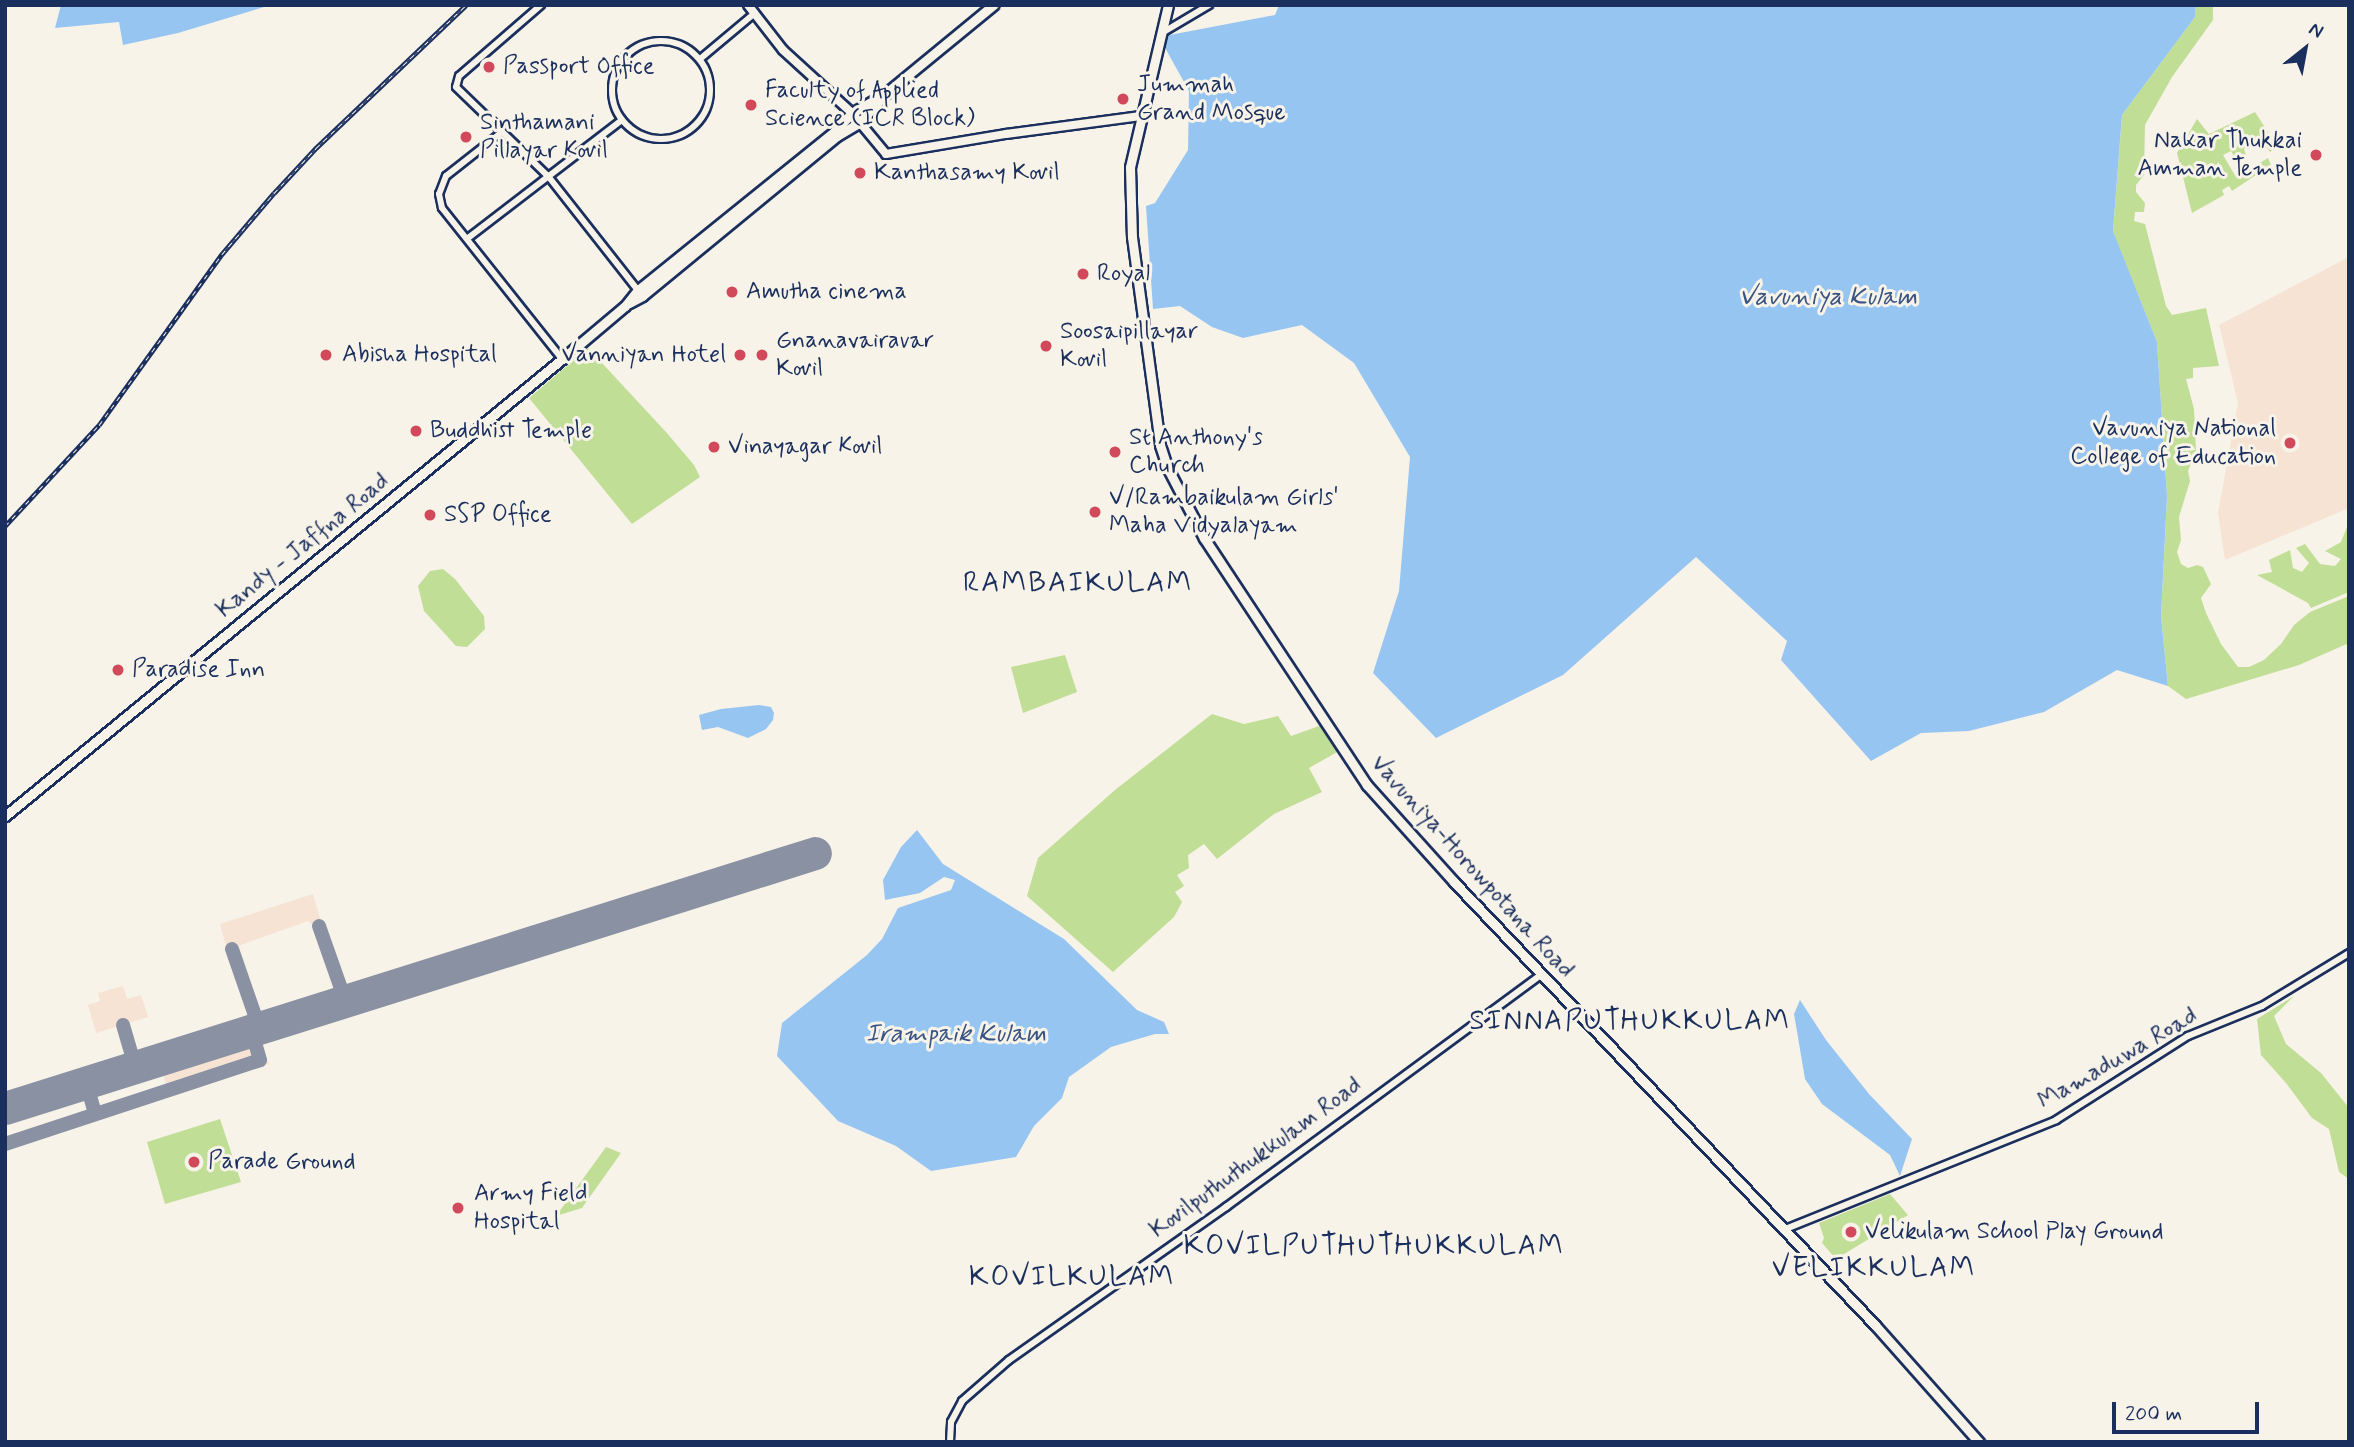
<!DOCTYPE html>
<style>
body{margin:0}
#map{position:relative;width:2354px;height:1447px;overflow:hidden;background:#f7f3e8;font-family:Mynerve,sans-serif}
div>[style]{position:absolute}
[style*='--x']{left:calc(var(--x)*1px);top:calc(var(--y)*1px);width:calc(var(--w)*1px);rotate:calc(var(--a)*1deg)}
.built>*{inset:0;background:#f6e3d3}
.green>*{inset:0;background:#c1de96}
.water>*{inset:0;background:#97c5f2}
.taxiway>*{height:14px;margin:-7px;padding:0 7px;transform-origin:7px;border-radius:7px;background:#8991a3}
.runway>*{height:33px;margin:-16.5px;padding:0 16.5px;transform-origin:16.5px;border-radius:16.5px;background:#8991a3}
.roads{filter:drop-shadow(2px 0 #1b2f5e) drop-shadow(-2px 0 #1b2f5e) drop-shadow(0 2px #1b2f5e) drop-shadow(0 -2px #1b2f5e)}
.minor>*{height:6px;margin:-3px;padding:0 3px;transform-origin:3px;border-radius:3px;background:#f7f3e8}
.minor>.ring{margin:-3px;padding:0;box-sizing:content-box;background:none;border:6px solid #f7f3e8;border-radius:50%}
.major>*{height:8px;margin:-4px;padding:0 4px;transform-origin:4px;border-radius:4px;background:#f7f3e8}
.highway>*{height:9px;margin:-4.5px;padding:0 4.5px;transform-origin:4.5px;border-radius:4.5px;background:#f7f3e8}
.rail>*{height:4.5px;margin-top:-2.25px;transform-origin:0;background:repeating-linear-gradient(90deg,#f7f3e8 0 5px,#1b2f5e 0 10px);box-sizing:border-box;border-block:2px solid #1b2f5e}
.dots>*{width:19px;height:19px;translate:-50% -50%;box-sizing:border-box;border:4px solid #f7f3e8;border-radius:50%}
span{translate:-50% -50%;white-space:nowrap;text-align:center;line-height:1.15;-webkit-text-stroke:6px #f7f3e8;paint-order:stroke}
.poi-label{font-size:24px;color:#1b2f5e}
.left{translate:0 -50%;text-align:left}
.right{translate:-100% -50%;text-align:right}
.street-label{font-size:24px;color:#1b2f5e}
.water-label{font-size:26px;color:#3a5483;font-style:italic}
.quarter-label{font-size:28px;color:#1b2f5e;letter-spacing:2px}
.frame{position:absolute;inset:0;border:7px solid #1b2f5e;pointer-events:none}
.north{position:absolute;left:2270px;top:14px;width:70px;height:70px;-webkit-text-stroke:5px #f7f3e8;paint-order:stroke;rotate:31deg;font-size:19px;font-weight:700;line-height:28px;text-align:center;color:#1b2f5e}
.north::after{content:'';display:block;margin:auto;width:24px;height:32px;background:#1b2f5e;clip-path:polygon(50% 0,100% 100%,50% 72%,0 100%)}
.scale{position:absolute;left:2112px;top:1402px;width:147px;height:32px;box-sizing:border-box;border:4px solid #1b2f5e;border-top:0;padding-left:9px;font-size:21px;line-height:24px;white-space:nowrap;color:#1b2f5e;-webkit-text-stroke:5px #f7f3e8;paint-order:stroke}
</style>
<div id="map">
<div class="built">
<i style="clip-path:polygon(2349px 257px,2349px 508px,2225px 560px,2218px 513px,2238px 403px,2219px 325px)"></i>
<i style="clip-path:polygon(313px 894px,322px 925px,315px 927px,308px 921px,227px 950px,220px 924px)"></i>
<i style="clip-path:polygon(123px 986px,127px 999px,141px 995px,148px 1017px,96px 1033px,88px 1005px,100px 1001px,98px 993px)"></i>
<i style="clip-path:polygon(258px 1036px,269px 1064px,170px 1097px,161px 1067px)"></i>
</div>
<div class="green">
<i style="clip-path:polygon(2196px 5px,2213px 5px,2213px 20px,2172px 77px,2145px 125px,2144px 175px,2136px 185px,2136px 192px,2145px 203px,2144px 212px,2135px 212px,2134px 221px,2145px 224px,2166px 306px,2172px 315px,2206px 308px,2219px 366px,2193px 368px,2193px 378px,2186px 379px,2194px 409px,2196px 451px,2188px 471px,2190px 481px,2179px 517px,2181px 540px,2177px 552px,2181px 564px,2188px 568px,2197px 565px,2203px 567px,2211px 584px,2201px 598px,2206px 613px,2221px 644px,2238px 667px,2249px 667px,2264px 660px,2281px 644px,2294px 625px,2310px 612px,2349px 596px,2349px 643px,2299px 665px,2186px 699px,2168px 686px,2161px 616px,2167px 496px,2157px 342px,2113px 232px,2122px 115px,2195px 17px)"></i>
<i style="clip-path:polygon(2255px 112px,2277px 146px,2270px 152px,2261px 138px,2244px 149px,2246px 155px,2236px 160px,2231px 151px,2223px 155px,2236px 177px,2268px 158px,2271px 165px,2232px 191px,2229px 186px,2222px 190px,2224px 195px,2192px 213px,2177px 153px,2197px 119px,2209px 134px)"></i>
<i style="clip-path:polygon(588px 348px,666px 432px,694px 465px,700px 477px,632px 524px,529px 398px)"></i>
<i style="clip-path:polygon(2349px 522px,2349px 592px,2311px 608px,2308px 603px,2257px 575px,2272px 572px,2269px 560px,2290px 550px,2293px 568px,2302px 572px,2309px 563px,2296px 548px,2305px 544px,2320px 564px,2335px 566px,2341px 559px,2325px 551px,2341px 542px)"></i>
<i style="clip-path:polygon(443px 569px,455px 579px,484px 616px,485px 629px,467px 647px,456px 646px,424px 611px,418px 586px,430px 571px)"></i>
<i style="clip-path:polygon(1065px 655px,1077px 692px,1023px 713px,1011px 667px)"></i>
<i style="clip-path:polygon(1212px 714px,1244px 724px,1278px 716px,1291px 736px,1322px 725px,1339px 751px,1309px 768px,1322px 792px,1274px 814px,1217px 859px,1204px 844px,1188px 855px,1189px 868px,1177px 875px,1184px 886px,1175px 892px,1182px 902px,1174px 917px,1113px 972px,1027px 896px,1038px 858px,1115px 790px)"></i>
<i style="clip-path:polygon(2294px 996px,2274px 1016px,2286px 1044px,2321px 1073px,2349px 1108px,2349px 1179px,2339px 1172px,2329px 1129px,2312px 1118px,2286px 1083px,2261px 1055px,2257px 1019px)"></i>
<i style="clip-path:polygon(220px 1119px,241px 1182px,165px 1204px,147px 1142px)"></i>
<i style="clip-path:polygon(606px 1147px,621px 1153px,582px 1208px,556px 1216px)"></i>
<i style="clip-path:polygon(1890px 1194px,1908px 1215px,1836px 1259px,1822px 1243px,1824px 1238px,1819px 1223px)"></i>
</div>
<div class="water">
<i style="clip-path:polygon(61px 5px,271px 5px,178px 33px,123px 45px,119px 22px,55px 28px)"></i>
<i style="clip-path:polygon(1279px 5px,2196px 5px,2195px 17px,2122px 115px,2113px 231px,2157px 342px,2167px 496px,2161px 616px,2168px 686px,2117px 670px,2044px 712px,1969px 731px,1921px 733px,1871px 761px,1781px 660px,1787px 641px,1696px 557px,1563px 675px,1436px 738px,1373px 673px,1399px 591px,1410px 457px,1354px 363px,1302px 325px,1243px 338px,1212px 327px,1180px 306px,1153px 309px,1146px 206px,1155px 203px,1188px 150px,1189px 91px,1159px 37px,1275px 15px)"></i>
<i style="clip-path:polygon(759px 705px,771px 707px,774px 713px,773px 720px,766px 729px,748px 738px,718px 727px,702px 730px,699px 715px,721px 709px)"></i>
<i style="clip-path:polygon(917px 830px,943px 864px,1064px 939px,1137px 1010px,1164px 1022px,1169px 1034px,1155px 1034px,1111px 1047px,1069px 1077px,1062px 1098px,1034px 1126px,1016px 1157px,931px 1171px,896px 1146px,838px 1121px,777px 1056px,782px 1023px,867px 955px,882px 939px,898px 908px,951px 890px,955px 880px,944px 877px,920px 893px,885px 900px,883px 880px,901px 847px)"></i>
<i style="clip-path:polygon(1800px 1000px,1826px 1040px,1869px 1094px,1912px 1139px,1900px 1176px,1890px 1155px,1822px 1104px,1805px 1079px,1794px 1014px)"></i>
</div>
<div class="taxiway">
<i style="--x:319;--y:926;--w:78;--a:70.6"></i>
<i style="--x:232;--y:949;--w:83;--a:70.9"></i>
<i style="--x:123;--y:1025;--w:43;--a:73.7"></i>
<i style="--x:86;--y:1082;--w:33;--a:74"></i>
<i style="--x:5;--y:1144;--w:268;--a:-18.2"></i>
<i style="--x:260;--y:1060;--w:32;--a:-106"></i>
</div>
<div class="runway">
<i style="--x:5;--y:1108;--w:849;--a:-17.47"></i>
</div>
<div class="roads">
<div class="minor">
<i style="--x:541;--y:5;--w:108;--a:139.1"></i>
<i style="--x:459;--y:76;--w:11;--a:105"></i>
<i style="--x:456;--y:87;--w:128;--a:44.1"></i>
<i style="--x:548;--y:176;--w:149;--a:51.8"></i>
<i style="--x:1162;--y:33;--w:55;--a:-30.8"></i>
<i class="ring" style="left:612px;top:41px;width:92px;height:92px"></i>
<i style="--x:700;--y:59;--w:72;--a:-39.9"></i>
<i style="--x:502;--y:132;--w:71;--a:141.8"></i>
<i style="--x:446;--y:176;--w:19;--a:111"></i>
<i style="--x:439;--y:194;--w:14;--a:78"></i>
<i style="--x:442;--y:208;--w:193;--a:51.5"></i>
<i style="--x:468;--y:238;--w:194;--a:-37.5"></i>
<i style="--x:1783;--y:1230;--w:294;--a:-21.9"></i>
<i style="--x:2056;--y:1120;--w:156;--a:-32.5"></i>
<i style="--x:2188;--y:1036;--w:80;--a:-22.1"></i>
<i style="--x:2262;--y:1006;--w:102;--a:-31.3"></i>
<i style="--x:950;--y:1442;--w:20;--a:-87"></i>
<i style="--x:951;--y:1422;--w:24;--a:-62"></i>
<i style="--x:962;--y:1401;--w:62;--a:-41.1"></i>
<i style="--x:1009;--y:1360;--w:266;--a:-35.2"></i>
<i style="--x:1226;--y:1207;--w:393;--a:-36.4"></i>
</div>
<div class="major">
<i style="--x:748;--y:5;--w:57;--a:52.1"></i>
<i style="--x:783;--y:50;--w:93;--a:42.4"></i>
<i style="--x:852;--y:113;--w:53;--a:50.3"></i>
<i style="--x:886;--y:154;--w:122;--a:-9.5"></i>
<i style="--x:1006;--y:134;--w:136;--a:-7.6"></i>
</div>
<div class="highway">
<i style="--x:1168;--y:5;--w:166;--a:103.2"></i>
<i style="--x:1130;--y:167;--w:70;--a:88.4"></i>
<i style="--x:1132;--y:237;--w:210;--a:82.3"></i>
<i style="--x:1160;--y:445;--w:23;--a:72"></i>
<i style="--x:1167;--y:467;--w:80;--a:62.5"></i>
<i style="--x:1204;--y:538;--w:296;--a:56.6"></i>
<i style="--x:1367;--y:785;--w:130;--a:48.1"></i>
<i style="--x:1454;--y:882;--w:611;--a:46.46"></i>
<i style="--x:1875;--y:1325;--w:157;--a:48.4"></i>
<i style="--x:629;--y:303;--w:15;--a:-28"></i>
<i style="--x:642;--y:296;--w:252;--a:-39.4"></i>
<i style="--x:837;--y:136;--w:27;--a:-31"></i>
<i style="--x:860;--y:122;--w:28;--a:-48"></i>
<i style="--x:5;--y:816;--w:720;--a:-39.37"></i>
<i style="--x:562;--y:359;--w:82;--a:-40.1"></i>
<i style="--x:625;--y:306;--w:21;--a:-51"></i>
<i style="--x:638;--y:290;--w:252;--a:-38.9"></i>
<i style="--x:834;--y:132;--w:26;--a:-47"></i>
<i style="--x:852;--y:113;--w:39;--a:-30"></i>
<i style="--x:886;--y:93;--w:139;--a:-39.4"></i>
</div>
</div>
<div class="rail">
<i style="--x:5;--y:526;--w:138;--a:-47.1"></i>
<i style="--x:99;--y:425;--w:211;--a:-54.3"></i>
<i style="--x:222;--y:254;--w:80;--a:-49.6"></i>
<i style="--x:274;--y:193;--w:62;--a:-47"></i>
<i style="--x:316;--y:148;--w:207;--a:-43.6"></i>
</div>
<div class="dots">
<i style="left:489px;top:67px;background:#d1495b"></i>
<i style="left:1123px;top:99px;background:#d1495b"></i>
<i style="left:751px;top:105px;background:#d1495b"></i>
<i style="left:466px;top:137px;background:#d1495b"></i>
<i style="left:2316px;top:155px;background:#d1495b"></i>
<i style="left:860px;top:173px;background:#d1495b"></i>
<i style="left:1083px;top:274px;background:#d1495b"></i>
<i style="left:732px;top:292px;background:#d1495b"></i>
<i style="left:1046px;top:346px;background:#d1495b"></i>
<i style="left:326px;top:355px;background:#d1495b"></i>
<i style="left:740px;top:355px;background:#d1495b"></i>
<i style="left:762px;top:355px;background:#d1495b"></i>
<i style="left:416px;top:431px;background:#d1495b"></i>
<i style="left:2290px;top:443px;background:#d1495b"></i>
<i style="left:714px;top:447px;background:#d1495b"></i>
<i style="left:1115px;top:452px;background:#d1495b"></i>
<i style="left:1095px;top:512px;background:#d1495b"></i>
<i style="left:430px;top:515px;background:#d1495b"></i>
<i style="left:118px;top:670px;background:#d1495b"></i>
<i style="left:194px;top:1162px;background:#d1495b"></i>
<i style="left:458px;top:1208px;background:#d1495b"></i>
<i style="left:1851px;top:1232px;background:#d1495b"></i>
</div>
<div class="poi-label">
<span class="left" style="left:503px;top:67px">Passport Office</span>
<span class="left" style="left:1137px;top:99px">Jummah<br>Grand Mosque</span>
<span class="left" style="left:765px;top:105px">Faculty of Applied<br>Science (ICR Block)</span>
<span class="left" style="left:480px;top:137px">Sinthamani<br>Pillayar Kovil</span>
<span class="right" style="left:2302px;top:155px">Nakar Thukkai<br>Amman Temple</span>
<span class="left" style="left:874px;top:173px">Kanthasamy Kovil</span>
<span class="left" style="left:1097px;top:274px">Royal</span>
<span class="left" style="left:746px;top:292px">Amutha cinema</span>
<span class="left" style="left:1060px;top:346px">Soosaipillayar<br>Kovil</span>
<span class="left" style="left:776px;top:355px">Gnanavairavar<br>Kovil</span>
<span class="left" style="left:342px;top:355px">Abisha Hospital</span>
<span class="right" style="left:726px;top:355px">Vanniyan Hotel</span>
<span class="right" style="left:2276px;top:443px">Vavuniya National<br>College of Education</span>
<span class="left" style="left:430px;top:431px">Buddhist Temple</span>
<span class="left" style="left:1129px;top:452px">St Anthony's<br>Church</span>
<span class="left" style="left:728px;top:447px">Vinayagar Kovil</span>
<span class="left" style="left:1109px;top:512px">V/Rambaikulam Girls'<br>Maha Vidyalayam</span>
<span class="left" style="left:444px;top:515px">SSP Office</span>
<span class="left" style="left:132px;top:670px">Paradise Inn</span>
<span class="left" style="left:208px;top:1162px">Parade Ground</span>
<span class="left" style="left:474px;top:1208px">Army Field<br>Hospital</span>
<span class="left" style="left:1865px;top:1232px">Velikulam School Play Ground</span>
</div>
<div class="street-label">
<span style="left:303px;top:546px;rotate:-39deg">Kandy - Jaffna Road</span>
<span style="left:1472px;top:867px;rotate:48deg">Vavuniya-Horowpotana Road</span>
<span style="left:2118px;top:1059px;rotate:-30deg">Mamaduwa Road</span>
<span style="left:1256px;top:1158px;rotate:-36deg">Kovilputhuthukkulam Road</span>
</div>
<div class="water-label">
<span style="left:1828px;top:298px">Vavuniya Kulam</span>
<span style="left:956px;top:1035px">Irampaik Kulam</span>
</div>
<div class="quarter-label">
<span style="left:1078px;top:584px">RAMBAIKULAM</span>
<span style="left:1630px;top:1022px">SINNAPUTHUKKULAM</span>
<span style="left:1374px;top:1247px">KOVILPUTHUTHUKKULAM</span>
<span style="left:1874px;top:1269px">VELIKKULAM</span>
<span style="left:1072px;top:1278px">KOVILKULAM</span>
</div>
<div class="frame"></div>
<div class="north">N</div>
<div class="scale">200 m</div>
</div>
